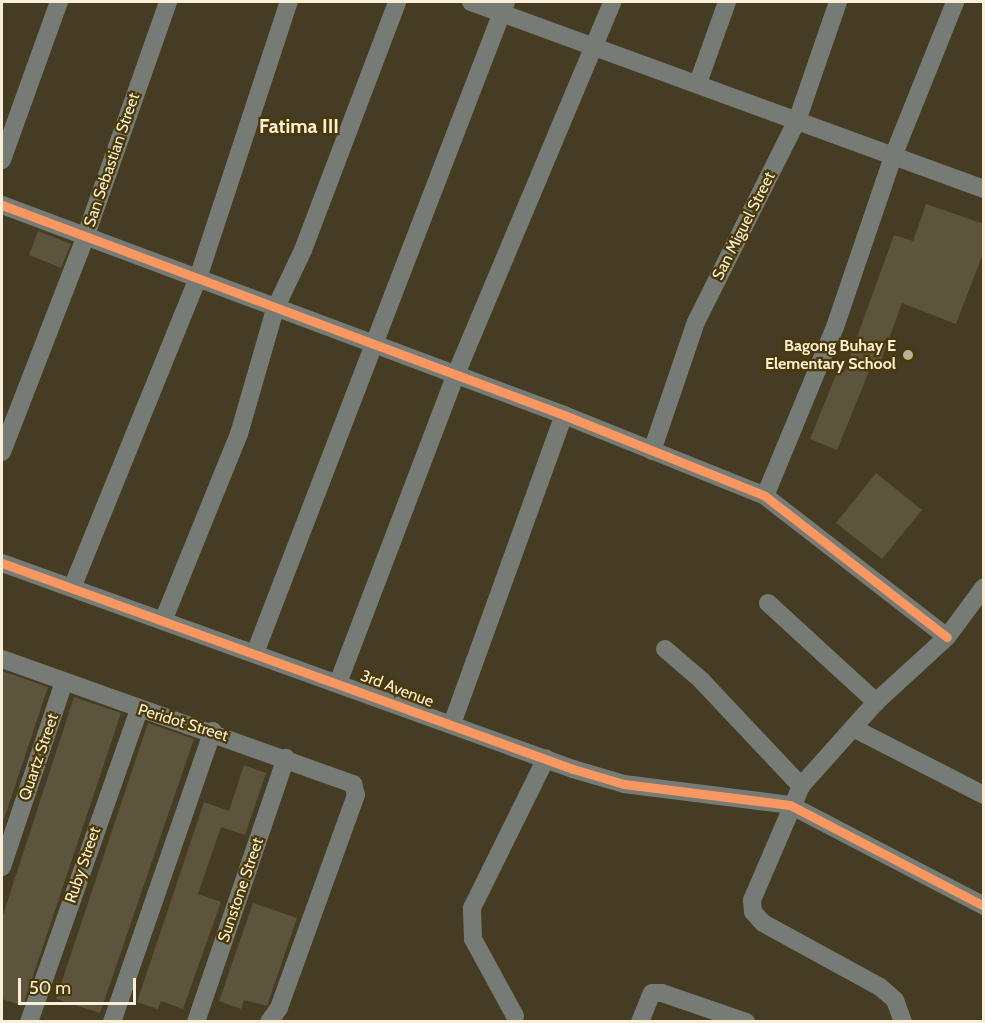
<!DOCTYPE html>
<style>
body{margin:0}
#map{position:relative;width:985px;height:1023px;overflow:hidden;background:#453c23;font-family:Cabin,sans-serif}
div>[style]{position:absolute}
[style*='--x']{left:calc(var(--x)*1px);top:calc(var(--y)*1px);width:calc(var(--w)*1px);rotate:calc(var(--a)*1deg)}
.building>*{inset:0;background:#5c543d}
.minor>*{height:18px;margin:-9px;padding:0 9px;transform-origin:9px;border-radius:9px;background:#777b75}
.cycleway>*{height:9px;margin:-4.5px;padding:0 4.5px;transform-origin:4.5px;border-radius:4.5px;background:#f99763}
.dots>*{width:16px;height:16px;translate:-50% -50%;box-sizing:border-box;border:3px solid #4a3806;border-radius:50%}
span{translate:-50% -50%;white-space:nowrap;text-align:center;line-height:1.15;-webkit-text-stroke:4.5px #4a3806;paint-order:stroke}
.street-label{font-size:16px;color:#f9efd6}
.poi-label{font-size:16px;color:#f9efd6;font-weight:700}
.right{translate:-100% -50%;text-align:right}
.quarter-label{font-size:20px;color:#f9efd6;font-weight:700}
.frame{position:absolute;inset:0;border:3px solid #f9efd6;pointer-events:none}
.scale{position:absolute;left:18px;top:978px;width:118px;height:27px;box-sizing:border-box;border:3px solid #f9efd6;border-top:0;padding-left:8px;font-size:18px;line-height:21px;white-space:nowrap;color:#f9efd6;-webkit-text-stroke:4px #4a3806;paint-order:stroke}
</style>
<div id="map">
<div class="building">
<i style="clip-path:polygon(926px 204px,984px 224px,984px 251px,956px 324px,902px 303px,877px 372px,870px 369px,837px 450px,810px 439px,838px 370px,844px 373px,894px 235px,913px 241px)"></i>
<i style="clip-path:polygon(38px 231px,71px 244px,61px 268px,29px 255px)"></i>
<i style="clip-path:polygon(876px 473px,922px 510px,882px 559px,836px 523px)"></i>
<i style="clip-path:polygon(2px 671px,48px 687px,4px 819px,2px 819px)"></i>
<i style="clip-path:polygon(74px 697px,121px 713px,23px 1006px,2px 999px,2px 918px)"></i>
<i style="clip-path:polygon(148px 723px,194px 739px,100px 1013px,56px 999px)"></i>
<i style="clip-path:polygon(244px 765px,266px 773px,245px 835px,221px 827px,198px 894px,221px 902px,183px 1009px,161px 1001px,158px 1009px,137px 1002px,204px 802px,229px 811px)"></i>
<i style="clip-path:polygon(253px 903px,297px 918px,267px 1006px,244px 1000px,241px 1009px,219px 1001px)"></i>
</div>
<div class="minor">
<i style="--x:471;--y:2;--w:546;--a:20.03"></i>
<i style="--x:698;--y:83;--w:86;--a:-70.3"></i>
<i style="--x:2;--y:160;--w:168;--a:-70.2"></i>
<i style="--x:2;--y:205;--w:600;--a:20.49"></i>
<i style="--x:564;--y:415;--w:217;--a:21.9"></i>
<i style="--x:765;--y:496;--w:230;--a:37.8"></i>
<i style="--x:652;--y:451;--w:136;--a:-71.2"></i>
<i style="--x:696;--y:322;--w:228;--a:-63.4"></i>
<i style="--x:798;--y:118;--w:123;--a:-71"></i>
<i style="--x:2;--y:452;--w:233;--a:-68.8"></i>
<i style="--x:86;--y:235;--w:247;--a:-70.6"></i>
<i style="--x:765;--y:496;--w:183;--a:-67.5"></i>
<i style="--x:835;--y:327;--w:183;--a:-71.2"></i>
<i style="--x:894;--y:154;--w:164;--a:-68.1"></i>
<i style="--x:2;--y:563;--w:607;--a:19.84"></i>
<i style="--x:573;--y:769;--w:53;--a:16.4"></i>
<i style="--x:624;--y:784;--w:167;--a:7.2"></i>
<i style="--x:790;--y:805;--w:219;--a:27.5"></i>
<i style="--x:72;--y:588;--w:335;--a:-67.9"></i>
<i style="--x:198;--y:278;--w:291;--a:-71.8"></i>
<i style="--x:768;--y:603;--w:147;--a:42.5"></i>
<i style="--x:163;--y:621;--w:202;--a:-67.9"></i>
<i style="--x:239;--y:434;--w:130;--a:-73.9"></i>
<i style="--x:275;--y:309;--w:65;--a:-64.6"></i>
<i style="--x:303;--y:250;--w:265;--a:-69.2"></i>
<i style="--x:665;--y:649;--w:48;--a:40.7"></i>
<i style="--x:701;--y:680;--w:146;--a:46.7"></i>
<i style="--x:255;--y:653;--w:698;--a:-68.92"></i>
<i style="--x:2;--y:659;--w:373;--a:19.6"></i>
<i style="--x:353;--y:784;--w:11;--a:75"></i>
<i style="--x:356;--y:795;--w:226;--a:109.9"></i>
<i style="--x:279;--y:1008;--w:17;--a:126"></i>
<i style="--x:338;--y:683;--w:331;--a:-69.1"></i>
<i style="--x:456;--y:374;--w:403;--a:-67.2"></i>
<i style="--x:452;--y:724;--w:329;--a:-70.1"></i>
<i style="--x:853;--y:728;--w:147;--a:27.1"></i>
<i style="--x:2;--y:867;--w:195;--a:-71.5"></i>
<i style="--x:515;--y:1016;--w:88;--a:-118.6"></i>
<i style="--x:473;--y:939;--w:31;--a:-92"></i>
<i style="--x:472;--y:908;--w:167;--a:-63.7"></i>
<i style="--x:29;--y:1022;--w:332;--a:-70.6"></i>
<i style="--x:112;--y:1022;--w:308;--a:-70.9"></i>
<i style="--x:196;--y:1022;--w:279;--a:-71.2"></i>
<i style="--x:640;--y:1022;--w:31;--a:-68"></i>
<i style="--x:652;--y:993;--w:10;--a:0"></i>
<i style="--x:662;--y:993;--w:89;--a:19"></i>
<i style="--x:903;--y:1022;--w:23;--a:-110"></i>
<i style="--x:895;--y:1000;--w:20;--a:-139"></i>
<i style="--x:880;--y:987;--w:133;--a:-151.3"></i>
<i style="--x:763;--y:923;--w:15;--a:-132"></i>
<i style="--x:753;--y:912;--w:12;--a:-95"></i>
<i style="--x:752;--y:900;--w:124;--a:-66.7"></i>
<i style="--x:801;--y:786;--w:113;--a:-48.2"></i>
<i style="--x:876;--y:702;--w:96;--a:-42.5"></i>
<i style="--x:947;--y:637;--w:62;--a:-53.5"></i>
</div>
<div class="cycleway">
<i style="--x:2;--y:205;--w:600;--a:20.49"></i>
<i style="--x:564;--y:415;--w:217;--a:21.9"></i>
<i style="--x:765;--y:496;--w:230;--a:37.8"></i>
<i style="--x:2;--y:563;--w:607;--a:19.84"></i>
<i style="--x:573;--y:769;--w:53;--a:16.4"></i>
<i style="--x:624;--y:784;--w:167;--a:7.2"></i>
<i style="--x:790;--y:805;--w:219;--a:27.5"></i>
</div>
<div class="dots">
<i style="left:908px;top:355px;background:#bab097"></i>
</div>
<div class="street-label">
<span style="left:112px;top:160px;rotate:-71deg">San Sebastian Street</span>
<span style="left:744px;top:226px;rotate:-63deg">San Miguel Street</span>
<span style="left:397px;top:689px;rotate:21deg">3rd Avenue</span>
<span style="left:183px;top:723px;rotate:17deg">Peridot Street</span>
<span style="left:39px;top:757px;rotate:-71deg">Quartz Street</span>
<span style="left:83px;top:865px;rotate:-71deg">Ruby Street</span>
<span style="left:241px;top:890px;rotate:-71deg">Sunstone Street</span>
</div>
<div class="poi-label">
<span class="right" style="left:896px;top:355px">Bagong Buhay E<br>Elementary School</span>
</div>
<div class="quarter-label">
<span style="left:299px;top:126px">Fatima III</span>
</div>
<div class="frame"></div>
<div class="scale">50 m</div>
</div>
